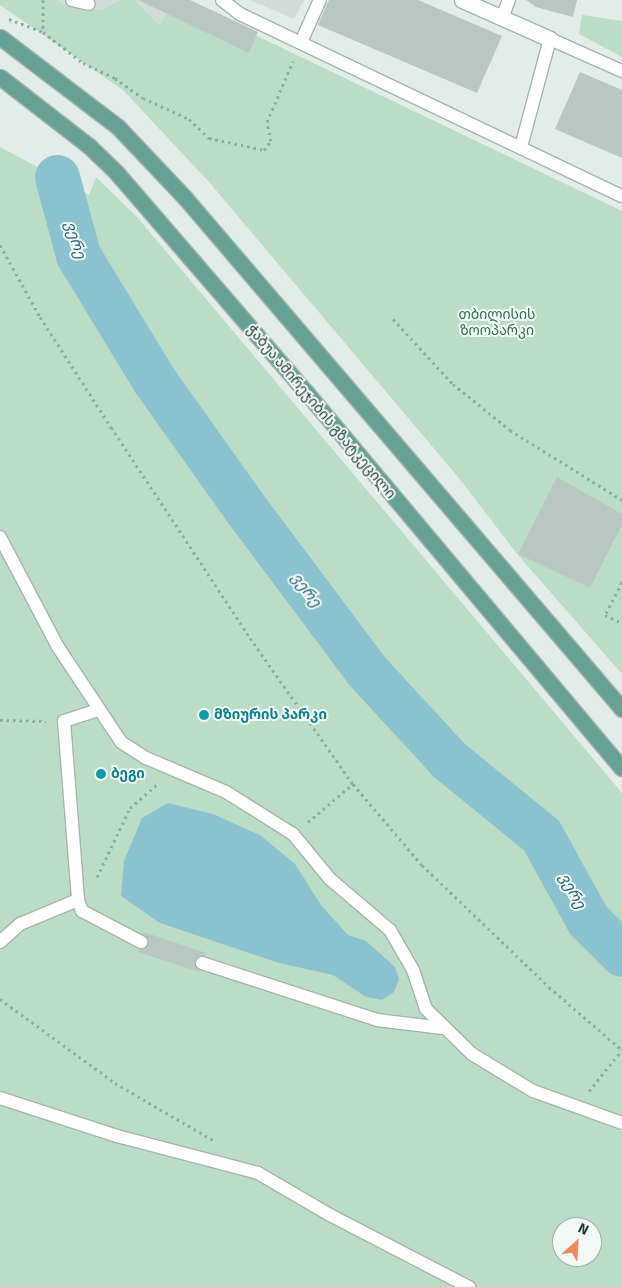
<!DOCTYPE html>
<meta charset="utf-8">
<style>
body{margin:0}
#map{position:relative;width:622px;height:1287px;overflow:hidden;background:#e2ece8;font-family:Signika,"Noto Sans Georgian",sans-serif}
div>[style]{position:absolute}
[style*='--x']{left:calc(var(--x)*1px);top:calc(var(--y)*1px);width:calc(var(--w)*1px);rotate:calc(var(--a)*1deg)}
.built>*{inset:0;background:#d0dcd7}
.green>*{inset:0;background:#bbddc6}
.water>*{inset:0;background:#8bc2d0}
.river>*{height:45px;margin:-22.5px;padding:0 22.5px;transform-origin:22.5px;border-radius:22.5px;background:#8bc2d0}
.building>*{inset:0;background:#b8c7c1}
.path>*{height:3px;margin-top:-1.5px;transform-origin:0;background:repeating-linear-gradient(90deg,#83afa4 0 2.5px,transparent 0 6.5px)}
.roads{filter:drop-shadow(1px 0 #a5b4af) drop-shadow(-1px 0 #a5b4af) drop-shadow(0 1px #a5b4af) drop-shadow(0 -1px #a5b4af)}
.service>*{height:12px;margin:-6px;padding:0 6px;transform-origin:6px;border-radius:6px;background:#fff}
.minor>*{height:15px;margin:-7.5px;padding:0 7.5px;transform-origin:7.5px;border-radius:7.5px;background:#fff}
.primary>*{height:15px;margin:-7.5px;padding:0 7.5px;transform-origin:7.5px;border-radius:7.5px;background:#67a195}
.dots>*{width:14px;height:14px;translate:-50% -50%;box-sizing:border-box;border:2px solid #f3f9f6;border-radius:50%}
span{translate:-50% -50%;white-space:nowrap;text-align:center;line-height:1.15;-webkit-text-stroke:4px #f3f9f6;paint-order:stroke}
.park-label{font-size:14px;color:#2d734c}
.street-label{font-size:14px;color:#223d37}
.culture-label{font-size:14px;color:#0d838f;font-weight:700}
.left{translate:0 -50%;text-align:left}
.water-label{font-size:15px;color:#1d6478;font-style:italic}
.north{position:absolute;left:552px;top:1217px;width:50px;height:50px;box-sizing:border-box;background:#f3f9f6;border:1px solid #9faeaa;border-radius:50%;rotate:26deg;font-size:14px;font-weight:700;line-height:20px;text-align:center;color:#223d37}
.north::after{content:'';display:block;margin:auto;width:18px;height:22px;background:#f0885d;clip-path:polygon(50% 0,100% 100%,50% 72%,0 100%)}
</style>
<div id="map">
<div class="built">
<i style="clip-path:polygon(58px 0,120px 0,102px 10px,64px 5px)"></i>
<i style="clip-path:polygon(135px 0,176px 0,159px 25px)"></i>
<i style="clip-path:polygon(250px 0,304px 0,294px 19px)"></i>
</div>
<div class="green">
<i style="clip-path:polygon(0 0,58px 0,64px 5px,102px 10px,120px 0,135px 0,159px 25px,176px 0,182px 0,622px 211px,622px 674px,518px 555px,458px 477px,209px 182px,123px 90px,0 5px)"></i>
<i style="clip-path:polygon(582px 15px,622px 21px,622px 57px,579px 34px)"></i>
<i style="clip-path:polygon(evenodd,0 147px,89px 195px,96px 177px,137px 217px,622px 793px,622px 1287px,0 1287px,0 147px,562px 1227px,592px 1227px,592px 1257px,562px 1257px,562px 1227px)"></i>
</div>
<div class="water">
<i style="clip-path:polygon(168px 803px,213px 814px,260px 835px,295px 864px,321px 905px,348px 935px,366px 941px,395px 967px,399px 979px,394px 992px,382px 1000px,366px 997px,333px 975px,279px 963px,160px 923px,121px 896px,124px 861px,142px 818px)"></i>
</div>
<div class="river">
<i style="--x:57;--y:177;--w:81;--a:74.9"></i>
<i style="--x:78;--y:255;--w:146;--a:58.7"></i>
<i style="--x:154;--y:380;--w:157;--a:54.6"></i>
<i style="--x:245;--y:508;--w:202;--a:53.2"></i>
<i style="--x:366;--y:670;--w:122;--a:47.3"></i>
<i style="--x:449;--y:760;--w:119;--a:39.2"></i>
<i style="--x:541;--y:835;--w:97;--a:61.1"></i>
<i style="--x:588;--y:920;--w:48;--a:45"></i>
</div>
<div class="building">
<i style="clip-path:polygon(138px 0,190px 0,258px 32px,249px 53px)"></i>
<i style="clip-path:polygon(329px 0,418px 0,502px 36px,477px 93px,318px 25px)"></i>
<i style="clip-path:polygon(526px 0,577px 0,573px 17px,536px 7px)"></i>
<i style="clip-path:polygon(580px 72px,622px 90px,622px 158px,555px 129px)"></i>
<i style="clip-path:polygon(557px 477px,622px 514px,622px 524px,590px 588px,518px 554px)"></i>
<i style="clip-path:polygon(144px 932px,206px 953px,199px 972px,138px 952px)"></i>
</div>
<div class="path">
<i style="--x:43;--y:0;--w:32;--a:90"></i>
<i style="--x:43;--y:32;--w:51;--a:37.8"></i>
<i style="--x:83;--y:63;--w:35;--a:25"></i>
<i style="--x:115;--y:78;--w:34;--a:36"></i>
<i style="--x:143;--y:98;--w:51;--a:24.5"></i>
<i style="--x:189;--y:119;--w:28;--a:44"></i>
<i style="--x:209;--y:138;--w:56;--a:12.3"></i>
<i style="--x:264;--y:150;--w:11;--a:-52"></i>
<i style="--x:271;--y:141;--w:19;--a:-102"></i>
<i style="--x:267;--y:122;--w:66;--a:-66.9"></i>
<i style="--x:9;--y:19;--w:36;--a:21"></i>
<i style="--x:0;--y:245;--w:82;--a:60.9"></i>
<i style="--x:40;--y:317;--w:131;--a:57.2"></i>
<i style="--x:111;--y:427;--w:253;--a:56.6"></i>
<i style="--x:250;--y:638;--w:179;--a:54.8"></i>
<i style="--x:353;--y:784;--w:106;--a:49.6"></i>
<i style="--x:422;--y:865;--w:176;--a:43.8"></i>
<i style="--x:549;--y:987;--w:96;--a:40.8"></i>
<i style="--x:393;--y:319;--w:88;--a:47.3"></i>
<i style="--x:453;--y:384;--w:73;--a:38.9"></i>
<i style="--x:510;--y:430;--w:132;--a:32"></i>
<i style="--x:622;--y:582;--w:37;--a:117"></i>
<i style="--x:605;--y:615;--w:19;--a:25"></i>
<i style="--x:0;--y:720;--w:46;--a:1.2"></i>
<i style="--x:308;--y:822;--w:59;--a:-40.2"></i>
<i style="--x:97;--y:877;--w:76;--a:-64.4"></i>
<i style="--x:130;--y:808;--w:37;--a:-41"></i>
<i style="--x:0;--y:999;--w:142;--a:36.1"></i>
<i style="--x:115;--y:1083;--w:113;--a:30.2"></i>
<i style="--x:589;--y:1091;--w:53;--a:-51.2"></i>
</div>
<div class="roads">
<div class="service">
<i style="--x:72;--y:0;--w:17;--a:13"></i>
<i style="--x:222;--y:0;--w:23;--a:38"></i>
<i style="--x:240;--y:14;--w:423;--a:25.5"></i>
<i style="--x:502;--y:18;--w:19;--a:-69"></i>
<i style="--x:301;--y:42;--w:46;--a:-65.7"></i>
<i style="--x:521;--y:147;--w:112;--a:-75"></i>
<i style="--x:550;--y:39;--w:79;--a:24"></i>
<i style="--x:0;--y:537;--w:124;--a:62.2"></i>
<i style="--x:58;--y:647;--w:114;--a:56.4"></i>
<i style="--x:121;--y:742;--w:30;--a:33"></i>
<i style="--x:146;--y:758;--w:87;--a:23"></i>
<i style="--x:226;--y:792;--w:79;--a:32.1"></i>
<i style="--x:293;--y:834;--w:58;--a:50.6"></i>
<i style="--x:330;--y:879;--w:79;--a:40.4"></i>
<i style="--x:390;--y:930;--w:46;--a:60.1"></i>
<i style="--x:413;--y:970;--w:41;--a:71.6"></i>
<i style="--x:426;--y:1009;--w:64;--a:44.4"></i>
<i style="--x:472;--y:1054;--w:71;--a:31.2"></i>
<i style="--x:533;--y:1091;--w:95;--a:19.8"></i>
<i style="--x:98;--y:710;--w:36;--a:162"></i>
<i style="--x:64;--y:721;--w:180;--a:85.5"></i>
<i style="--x:78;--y:900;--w:12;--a:70"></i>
<i style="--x:82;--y:911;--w:67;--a:27.7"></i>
<i style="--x:0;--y:942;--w:27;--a:-42"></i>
<i style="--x:20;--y:924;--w:63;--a:-22.5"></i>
<i style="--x:202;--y:963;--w:184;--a:18"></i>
<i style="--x:377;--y:1020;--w:66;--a:6.9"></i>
<i style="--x:0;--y:1098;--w:123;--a:18"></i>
<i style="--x:117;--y:1136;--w:146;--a:14.7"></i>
<i style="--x:258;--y:1173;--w:83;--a:30.3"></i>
<i style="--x:330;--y:1215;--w:157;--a:27.4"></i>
</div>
<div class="minor">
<i style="--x:462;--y:0;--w:96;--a:23.9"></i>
</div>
<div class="primary">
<i style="--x:0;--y:37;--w:148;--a:37.3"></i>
<i style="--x:118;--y:127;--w:99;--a:46.6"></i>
<i style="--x:186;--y:199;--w:671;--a:49.47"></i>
<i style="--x:0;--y:77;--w:113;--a:37.8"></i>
<i style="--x:89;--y:146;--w:37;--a:44"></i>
<i style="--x:116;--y:172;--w:291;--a:49.2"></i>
<i style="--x:306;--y:392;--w:491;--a:50"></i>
</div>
</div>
<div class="dots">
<i style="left:204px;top:715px;background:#0f9aa8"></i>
<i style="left:101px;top:774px;background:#0f9aa8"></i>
</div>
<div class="park-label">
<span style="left:497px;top:323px">თბილისის<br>ზოოპარკი</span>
</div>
<div class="street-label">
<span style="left:321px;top:412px;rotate:50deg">ჭაბუა ამირეჯიბის გზატკეცილი</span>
</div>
<div class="culture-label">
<span class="left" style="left:214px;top:715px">მზიურის პარკი</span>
<span class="left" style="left:111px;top:774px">ბეგი</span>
</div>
<div class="water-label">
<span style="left:75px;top:240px;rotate:72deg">ვერე</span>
<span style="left:306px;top:590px;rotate:53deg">ვერე</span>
<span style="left:572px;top:891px;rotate:61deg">ვერე</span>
</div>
<div class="north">N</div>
</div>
